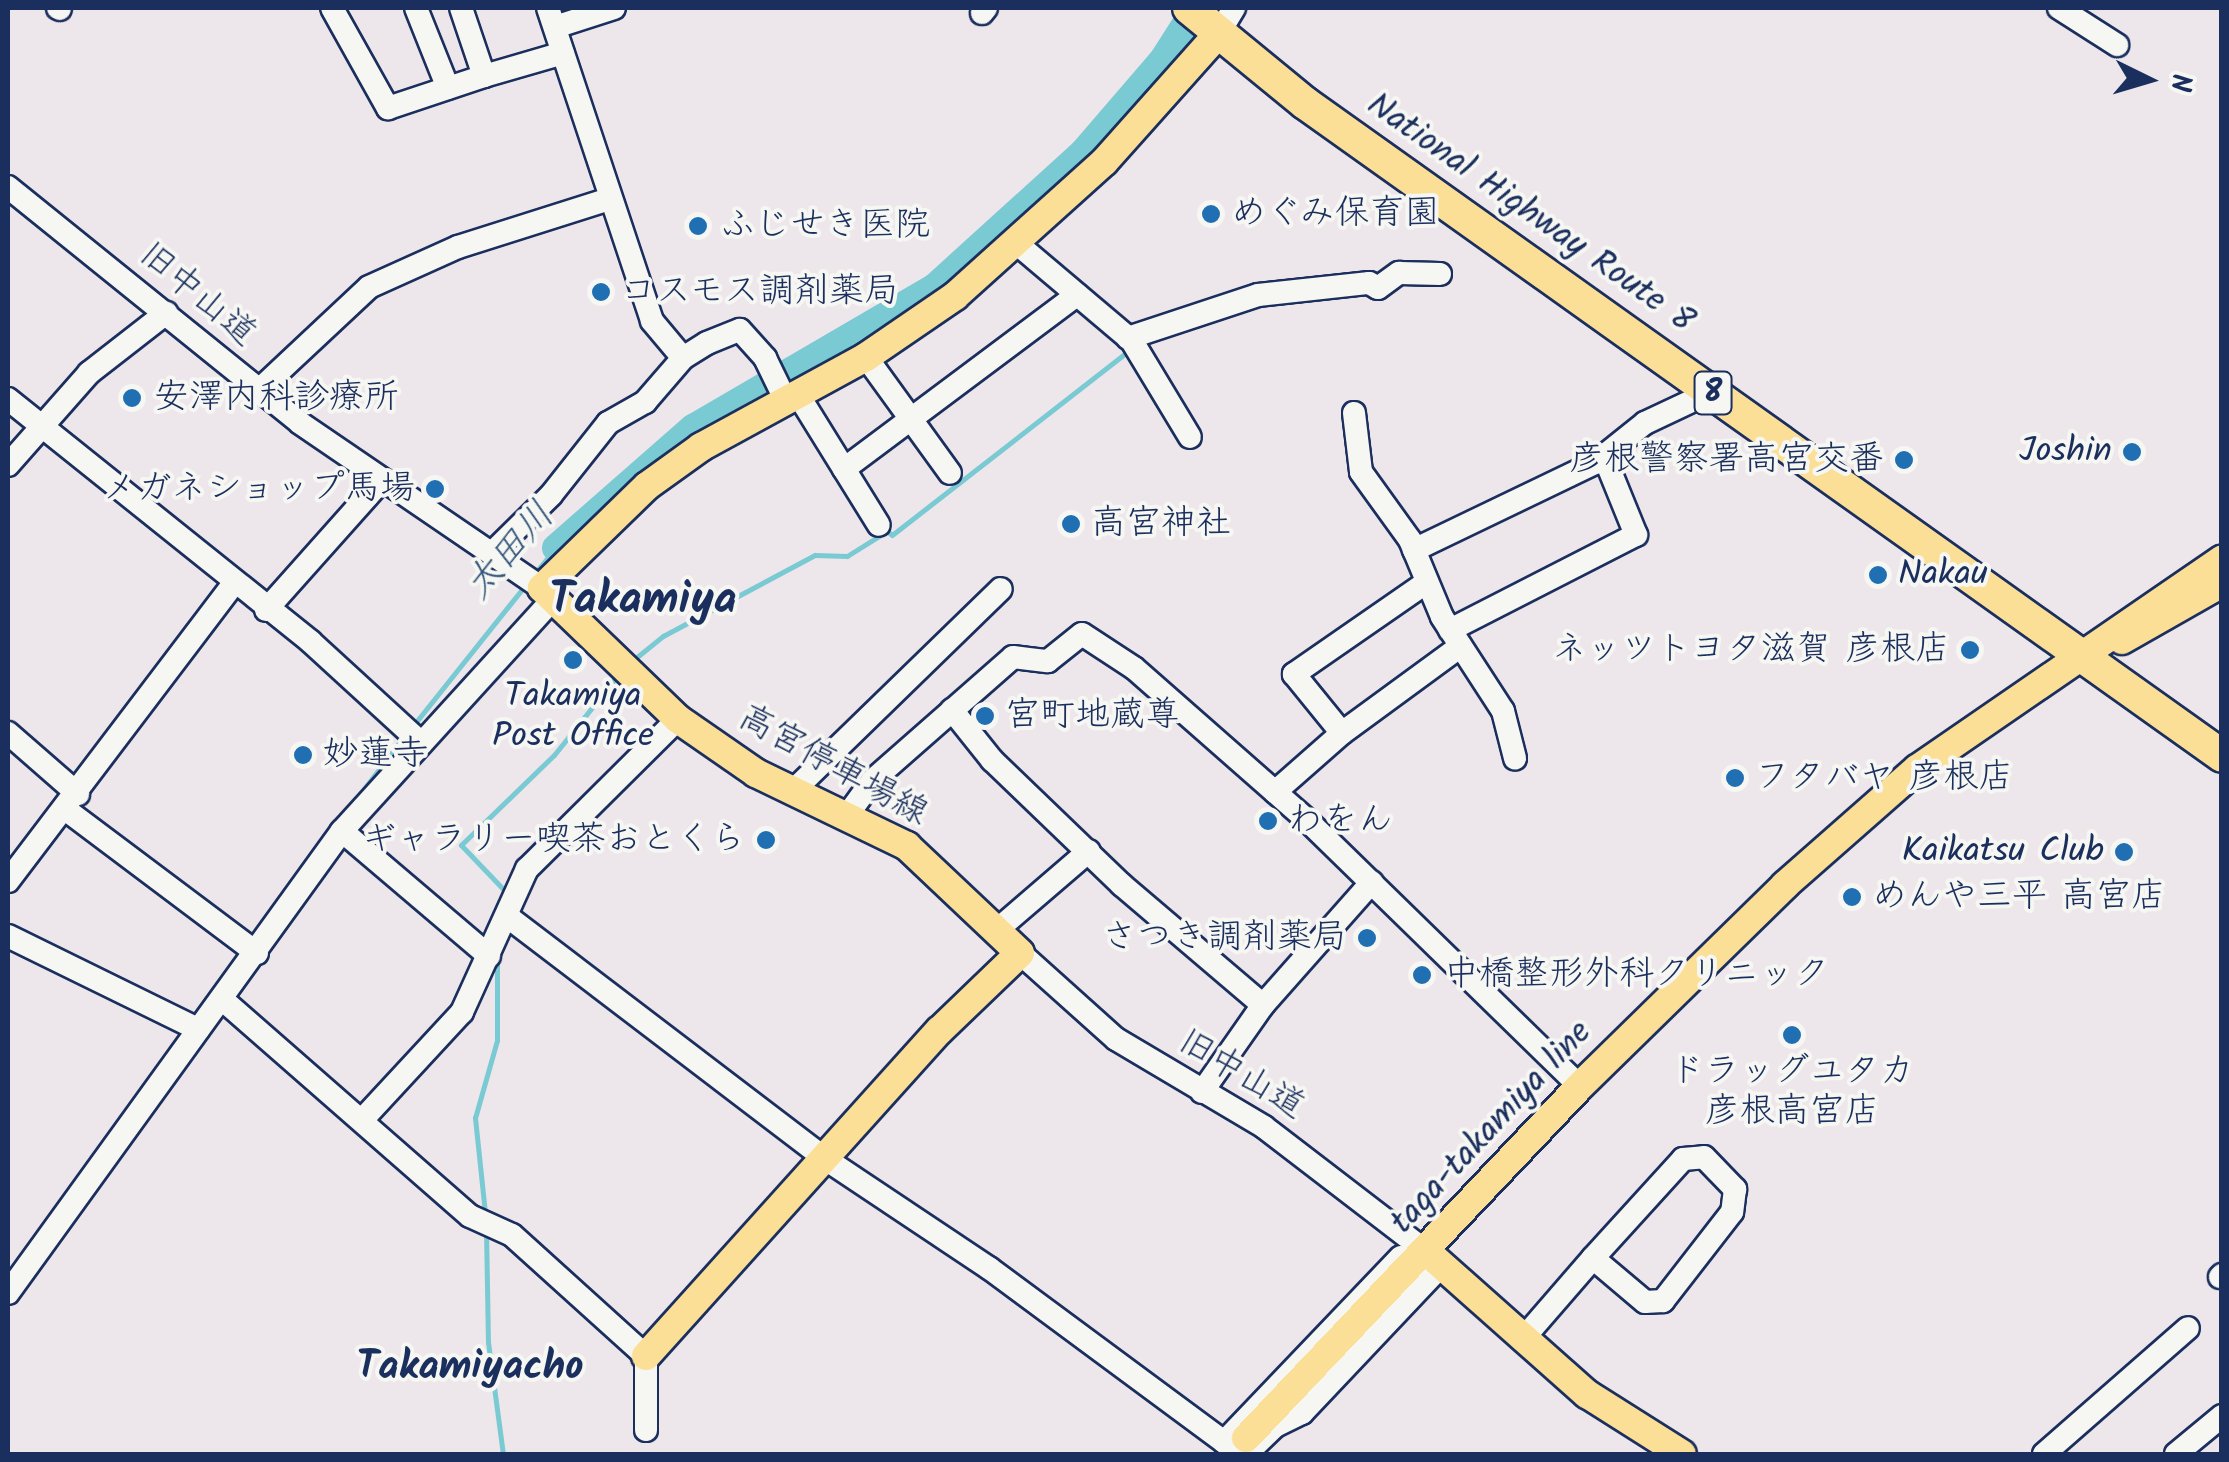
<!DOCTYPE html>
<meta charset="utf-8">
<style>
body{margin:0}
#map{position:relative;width:2229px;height:1462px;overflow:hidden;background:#ede6eb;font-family:Kalam,"Klee One",sans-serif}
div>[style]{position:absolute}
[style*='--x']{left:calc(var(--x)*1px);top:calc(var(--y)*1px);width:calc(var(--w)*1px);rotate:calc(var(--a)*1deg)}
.stream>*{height:5px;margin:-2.5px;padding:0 2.5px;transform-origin:2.5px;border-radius:2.5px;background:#79cad2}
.river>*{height:28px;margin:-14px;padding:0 14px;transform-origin:14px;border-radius:14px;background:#79cad2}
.roads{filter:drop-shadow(2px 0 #1b2f5e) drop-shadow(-2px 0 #1b2f5e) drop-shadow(0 2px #1b2f5e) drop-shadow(0 -2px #1b2f5e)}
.minor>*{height:22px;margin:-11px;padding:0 11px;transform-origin:11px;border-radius:11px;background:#f6f6f2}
.major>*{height:28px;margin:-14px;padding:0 14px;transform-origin:14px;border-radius:14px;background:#fbdf96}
.highway>*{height:32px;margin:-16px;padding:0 16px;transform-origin:16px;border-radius:16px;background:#fbdf96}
.dots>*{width:28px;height:28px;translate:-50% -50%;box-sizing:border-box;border:5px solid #f6f6f2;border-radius:50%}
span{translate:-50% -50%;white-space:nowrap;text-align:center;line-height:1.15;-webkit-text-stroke:8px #f6f6f2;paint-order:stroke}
.shield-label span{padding:2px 8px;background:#f6f6f2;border:2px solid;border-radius:8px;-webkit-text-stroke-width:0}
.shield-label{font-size:32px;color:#1b2f5e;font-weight:700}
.poi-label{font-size:35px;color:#1b2f5e}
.left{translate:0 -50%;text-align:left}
.right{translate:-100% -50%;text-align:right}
.street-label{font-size:35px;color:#1b2f5e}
.water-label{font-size:38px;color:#32567b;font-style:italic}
.quarter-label{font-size:40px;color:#1b2f5e;font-weight:700}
.district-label{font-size:45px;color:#1b2f5e;font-weight:700}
.frame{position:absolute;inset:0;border:10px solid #1b2f5e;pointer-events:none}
.north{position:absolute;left:2099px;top:30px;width:100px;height:100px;-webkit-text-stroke:8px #f6f6f2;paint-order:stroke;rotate:95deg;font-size:28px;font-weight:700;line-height:40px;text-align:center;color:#1b2f5e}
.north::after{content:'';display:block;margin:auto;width:35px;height:45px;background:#1b2f5e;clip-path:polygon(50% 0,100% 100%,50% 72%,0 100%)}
</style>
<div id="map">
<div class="stream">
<i style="--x:534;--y:574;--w:34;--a:-50"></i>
<i style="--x:632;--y:661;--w:40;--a:-39"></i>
<i style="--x:663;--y:636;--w:172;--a:-28.1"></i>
<i style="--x:815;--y:555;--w:32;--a:2"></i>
<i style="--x:847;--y:556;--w:47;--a:-32"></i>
<i style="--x:887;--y:531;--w:6;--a:39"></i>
<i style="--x:892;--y:535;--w:299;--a:-37.9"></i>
<i style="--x:412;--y:727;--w:184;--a:-51.4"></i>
<i style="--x:357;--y:798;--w:79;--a:-52.7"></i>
<i style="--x:506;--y:892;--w:65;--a:-133.8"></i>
<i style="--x:461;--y:845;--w:129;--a:-44.1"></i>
<i style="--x:554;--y:755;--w:101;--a:-51.4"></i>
<i style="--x:192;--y:1018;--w:84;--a:-53.7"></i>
<i style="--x:485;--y:1213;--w:96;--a:-96"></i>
<i style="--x:475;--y:1118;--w:81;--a:-74.2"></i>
<i style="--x:497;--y:1040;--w:81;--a:-90"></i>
<i style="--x:486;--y:1229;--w:113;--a:89"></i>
<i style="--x:488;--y:1342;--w:113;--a:82.4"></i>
<i style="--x:32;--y:1241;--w:208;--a:-54.2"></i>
</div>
<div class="river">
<i style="--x:556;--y:548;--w:182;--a:-41.2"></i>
<i style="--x:693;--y:428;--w:280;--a:-30.2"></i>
<i style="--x:935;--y:287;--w:200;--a:-42.2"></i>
<i style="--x:1083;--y:153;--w:123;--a:-49.3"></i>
<i style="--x:1163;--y:60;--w:62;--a:-57.6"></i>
</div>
<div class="roads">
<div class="minor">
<i style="--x:58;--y:8;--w:2;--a:27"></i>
<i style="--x:332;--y:8;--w:115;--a:60.8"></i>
<i style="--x:388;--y:108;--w:101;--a:-18.4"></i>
<i style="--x:416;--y:8;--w:86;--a:68.2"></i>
<i style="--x:461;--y:8;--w:72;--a:71.3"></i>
<i style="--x:484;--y:76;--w:82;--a:-16.2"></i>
<i style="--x:548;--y:8;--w:330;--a:71.6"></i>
<i style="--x:652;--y:321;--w:48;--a:50"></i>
<i style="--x:2059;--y:8;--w:69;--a:32.5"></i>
<i style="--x:982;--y:13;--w:6;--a:-51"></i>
<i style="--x:555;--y:27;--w:62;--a:-17.9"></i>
<i style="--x:1219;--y:33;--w:29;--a:-59"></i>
<i style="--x:8;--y:187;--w:375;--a:38.9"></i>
<i style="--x:300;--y:423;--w:293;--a:34.3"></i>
<i style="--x:1015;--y:242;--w:153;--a:40.2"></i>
<i style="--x:1132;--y:341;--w:112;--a:58.9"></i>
<i style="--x:1128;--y:338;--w:137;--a:-18.3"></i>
<i style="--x:1258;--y:295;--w:112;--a:-6.2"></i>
<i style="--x:1369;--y:283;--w:10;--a:29"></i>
<i style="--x:1378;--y:288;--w:26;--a:-36"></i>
<i style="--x:1399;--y:273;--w:41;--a:1.4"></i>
<i style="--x:866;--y:357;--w:143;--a:54.1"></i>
<i style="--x:258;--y:391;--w:152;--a:-43.1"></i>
<i style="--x:369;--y:287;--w:98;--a:-24.2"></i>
<i style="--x:458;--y:247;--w:158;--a:-17.6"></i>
<i style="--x:797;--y:393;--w:155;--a:58.2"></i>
<i style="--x:8;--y:399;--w:388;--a:38.7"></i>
<i style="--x:311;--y:642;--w:145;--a:42.5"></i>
<i style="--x:1354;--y:413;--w:59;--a:83.2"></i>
<i style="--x:1361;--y:472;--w:84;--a:54.2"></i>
<i style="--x:1410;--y:540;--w:83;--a:67.4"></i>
<i style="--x:1442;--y:617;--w:112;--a:57"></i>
<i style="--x:1503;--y:711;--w:49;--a:75.7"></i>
<i style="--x:8;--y:465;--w:123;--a:-48.6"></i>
<i style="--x:89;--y:373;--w:98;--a:-37.9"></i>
<i style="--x:844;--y:469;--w:291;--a:-36.8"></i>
<i style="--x:1414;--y:550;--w:201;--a:-25.7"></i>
<i style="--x:1595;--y:463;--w:64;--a:-38.7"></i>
<i style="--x:1645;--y:423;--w:73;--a:-25.2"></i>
<i style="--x:492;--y:553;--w:83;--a:-44.5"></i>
<i style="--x:551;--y:495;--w:92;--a:-51.6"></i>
<i style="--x:608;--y:423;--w:43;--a:-29.6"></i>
<i style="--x:645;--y:402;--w:58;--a:-49.2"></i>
<i style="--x:683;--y:358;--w:28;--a:-32"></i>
<i style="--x:707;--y:343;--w:35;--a:-22"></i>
<i style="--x:740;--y:330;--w:38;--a:48"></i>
<i style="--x:765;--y:358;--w:46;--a:64"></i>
<i style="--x:1427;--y:582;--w:162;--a:145.3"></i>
<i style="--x:1294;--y:674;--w:76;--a:50.9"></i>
<i style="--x:1342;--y:733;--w:147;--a:-36.2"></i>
<i style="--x:266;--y:610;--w:173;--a:-48.3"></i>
<i style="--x:1450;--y:630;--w:209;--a:-27.1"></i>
<i style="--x:1636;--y:535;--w:85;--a:-112.1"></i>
<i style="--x:952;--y:710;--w:64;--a:51.3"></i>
<i style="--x:992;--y:760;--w:180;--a:43.9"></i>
<i style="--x:1122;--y:885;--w:185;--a:40.4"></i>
<i style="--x:8;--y:733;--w:93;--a:41.1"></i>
<i style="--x:792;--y:792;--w:291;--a:-44.2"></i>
<i style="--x:1275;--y:792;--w:89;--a:-41.4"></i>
<i style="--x:65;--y:809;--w:240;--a:36.9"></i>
<i style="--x:846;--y:817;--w:46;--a:-53.9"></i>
<i style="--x:873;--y:780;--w:186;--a:-41.3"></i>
<i style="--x:1013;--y:657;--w:35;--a:7"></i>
<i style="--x:1048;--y:661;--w:43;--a:-38.5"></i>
<i style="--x:1082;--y:634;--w:62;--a:33.2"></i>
<i style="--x:1134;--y:668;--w:232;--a:41.3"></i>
<i style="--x:1308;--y:821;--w:380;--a:44.3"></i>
<i style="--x:342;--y:831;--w:193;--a:40.4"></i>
<i style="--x:8;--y:881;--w:372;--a:-52.8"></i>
<i style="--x:508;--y:917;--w:401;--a:37.3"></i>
<i style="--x:827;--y:1160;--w:195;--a:33.7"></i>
<i style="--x:989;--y:1268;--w:306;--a:36.5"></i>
<i style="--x:1235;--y:1450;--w:12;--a:20"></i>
<i style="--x:1246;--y:1454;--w:40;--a:-44"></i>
<i style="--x:1275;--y:1426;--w:30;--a:-26"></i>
<i style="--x:1302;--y:1413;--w:204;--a:-46.6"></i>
<i style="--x:997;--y:930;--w:121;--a:-40.7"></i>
<i style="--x:8;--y:936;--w:212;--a:26.1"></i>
<i style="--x:1020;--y:953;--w:129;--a:41.9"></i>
<i style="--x:1116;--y:1039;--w:172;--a:30.7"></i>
<i style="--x:1264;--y:1127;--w:207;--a:37.5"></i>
<i style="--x:223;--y:1000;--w:328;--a:41.2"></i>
<i style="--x:470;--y:1216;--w:46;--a:24.3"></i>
<i style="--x:512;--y:1235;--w:181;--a:42.1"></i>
<i style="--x:646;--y:1356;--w:74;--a:90"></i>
<i style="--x:1202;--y:1092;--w:106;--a:-55"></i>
<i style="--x:1263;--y:1005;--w:164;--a:-48.5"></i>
<i style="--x:362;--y:1120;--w:147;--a:-47.2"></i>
<i style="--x:462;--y:1012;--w:157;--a:-65.6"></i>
<i style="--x:527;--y:869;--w:213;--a:-44.8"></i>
<i style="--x:2220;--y:1277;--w:3;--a:-45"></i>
<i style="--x:8;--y:1293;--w:570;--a:-54.14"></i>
<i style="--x:342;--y:831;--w:314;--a:-47.7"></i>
<i style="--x:1522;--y:1340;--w:108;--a:-49.1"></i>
<i style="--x:1593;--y:1258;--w:134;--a:-47.7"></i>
<i style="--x:1683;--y:1159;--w:21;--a:-5"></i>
<i style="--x:1704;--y:1157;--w:45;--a:45.9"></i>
<i style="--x:1735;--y:1189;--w:23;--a:97"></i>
<i style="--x:1732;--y:1212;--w:113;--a:127.8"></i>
<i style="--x:1663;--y:1301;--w:18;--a:177"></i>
<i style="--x:1645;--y:1302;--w:68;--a:-139.8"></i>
<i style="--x:1224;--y:1442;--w:256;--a:-46.3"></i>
<i style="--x:2044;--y:1454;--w:191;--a:-41.2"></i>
<i style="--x:2176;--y:1454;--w:60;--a:-39.6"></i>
</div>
<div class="major">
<i style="--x:2122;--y:640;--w:115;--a:-29.7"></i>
<i style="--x:1428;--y:1253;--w:213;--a:41.6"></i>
<i style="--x:1587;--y:1394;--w:112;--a:32.3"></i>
<i style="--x:646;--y:1356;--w:438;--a:-48"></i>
<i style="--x:939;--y:1031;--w:112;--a:-43.9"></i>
<i style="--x:1020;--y:953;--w:156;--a:-136.6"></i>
<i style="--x:907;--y:846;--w:168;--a:-154.2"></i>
<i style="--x:756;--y:773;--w:95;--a:-145.3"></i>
<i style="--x:678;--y:719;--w:189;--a:-136.1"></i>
<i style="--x:542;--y:588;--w:146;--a:-44.2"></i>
<i style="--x:647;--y:486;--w:67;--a:-35.8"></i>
<i style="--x:701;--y:447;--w:188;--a:-28.6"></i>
<i style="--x:866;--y:357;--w:108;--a:-34.4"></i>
<i style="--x:955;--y:296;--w:200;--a:-42"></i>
<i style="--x:1104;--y:162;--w:173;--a:-48.3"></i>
<i style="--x:1246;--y:1438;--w:485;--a:-46.5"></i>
<i style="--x:1580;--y:1086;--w:287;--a:-44.4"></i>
<i style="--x:1785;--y:885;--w:176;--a:-41.3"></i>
<i style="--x:1917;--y:769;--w:370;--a:-34.5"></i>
</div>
<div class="highway">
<i style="--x:1189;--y:8;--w:150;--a:39.3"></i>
<i style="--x:1305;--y:103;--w:1126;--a:35.45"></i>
</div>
</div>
<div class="dots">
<i style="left:1211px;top:214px;background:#1f6fb2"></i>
<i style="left:698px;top:226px;background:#1f6fb2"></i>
<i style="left:601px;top:292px;background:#1f6fb2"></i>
<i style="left:132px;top:398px;background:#1f6fb2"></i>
<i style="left:2132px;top:452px;background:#1f6fb2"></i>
<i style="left:1904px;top:460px;background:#1f6fb2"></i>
<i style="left:435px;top:489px;background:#1f6fb2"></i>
<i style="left:1071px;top:524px;background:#1f6fb2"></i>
<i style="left:1878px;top:575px;background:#1f6fb2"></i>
<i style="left:1970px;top:650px;background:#1f6fb2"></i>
<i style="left:573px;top:660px;background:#1f6fb2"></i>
<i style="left:985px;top:716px;background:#1f6fb2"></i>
<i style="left:303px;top:755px;background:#1f6fb2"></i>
<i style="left:1735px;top:778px;background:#1f6fb2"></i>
<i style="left:1268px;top:821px;background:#1f6fb2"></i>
<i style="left:766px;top:840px;background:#1f6fb2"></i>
<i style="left:2124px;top:852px;background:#1f6fb2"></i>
<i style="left:1852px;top:897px;background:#1f6fb2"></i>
<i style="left:1367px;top:938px;background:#1f6fb2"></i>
<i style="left:1422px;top:975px;background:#1f6fb2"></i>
<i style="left:1792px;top:1035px;background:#1f6fb2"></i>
</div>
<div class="shield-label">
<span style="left:1713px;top:393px">8</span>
</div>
<div class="poi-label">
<span class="left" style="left:1231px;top:214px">めぐみ保育園</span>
<span class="left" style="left:720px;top:226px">ふじせき医院</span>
<span class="left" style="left:621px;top:292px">コスモス調剤薬局</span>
<span class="left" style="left:154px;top:398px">安澤内科診療所</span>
<span class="right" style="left:2112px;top:452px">Joshin</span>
<span class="right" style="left:1884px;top:460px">彦根警察署高宮交番</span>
<span class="right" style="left:415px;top:489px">メガネショップ馬場</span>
<span class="left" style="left:1091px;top:524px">高宮神社</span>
<span class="left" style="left:1898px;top:575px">Nakau</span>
<span class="right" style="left:1950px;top:650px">ネッツトヨタ滋賀 彦根店</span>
<span style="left:573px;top:717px">Takamiya<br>Post Office</span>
<span class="left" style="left:1005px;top:716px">宮町地蔵尊</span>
<span class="left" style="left:323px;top:755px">妙蓮寺</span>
<span class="left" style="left:1755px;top:778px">フタバヤ 彦根店</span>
<span class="left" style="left:1288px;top:821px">わをん</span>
<span class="right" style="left:746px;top:840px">ギャラリー喫茶おとくら</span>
<span class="right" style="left:2104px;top:852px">Kaikatsu Club</span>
<span class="left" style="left:1872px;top:897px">めんや三平 高宮店</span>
<span class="right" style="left:1347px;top:938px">さつき調剤薬局</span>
<span class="left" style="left:1444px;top:975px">中橋整形外科クリニック</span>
<span style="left:1792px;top:1092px">ドラッグユタカ<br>彦根高宮店</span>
</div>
<div class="street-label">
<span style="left:1530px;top:214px;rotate:35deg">National Highway Route 8</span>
<span style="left:197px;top:295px;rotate:40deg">旧中山道</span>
<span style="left:833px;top:766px;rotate:29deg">高宮停車場線</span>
<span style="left:1241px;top:1075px;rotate:31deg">旧中山道</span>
<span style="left:1492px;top:1128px;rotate:-47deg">taga-takamiya line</span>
</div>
<div class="water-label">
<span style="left:511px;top:552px;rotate:-49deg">太田川</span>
</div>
<div class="quarter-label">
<span style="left:470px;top:1367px">Takamiyacho</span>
</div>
<div class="district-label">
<span style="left:643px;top:602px">Takamiya</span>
</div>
<div class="frame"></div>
<div class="north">N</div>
</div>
